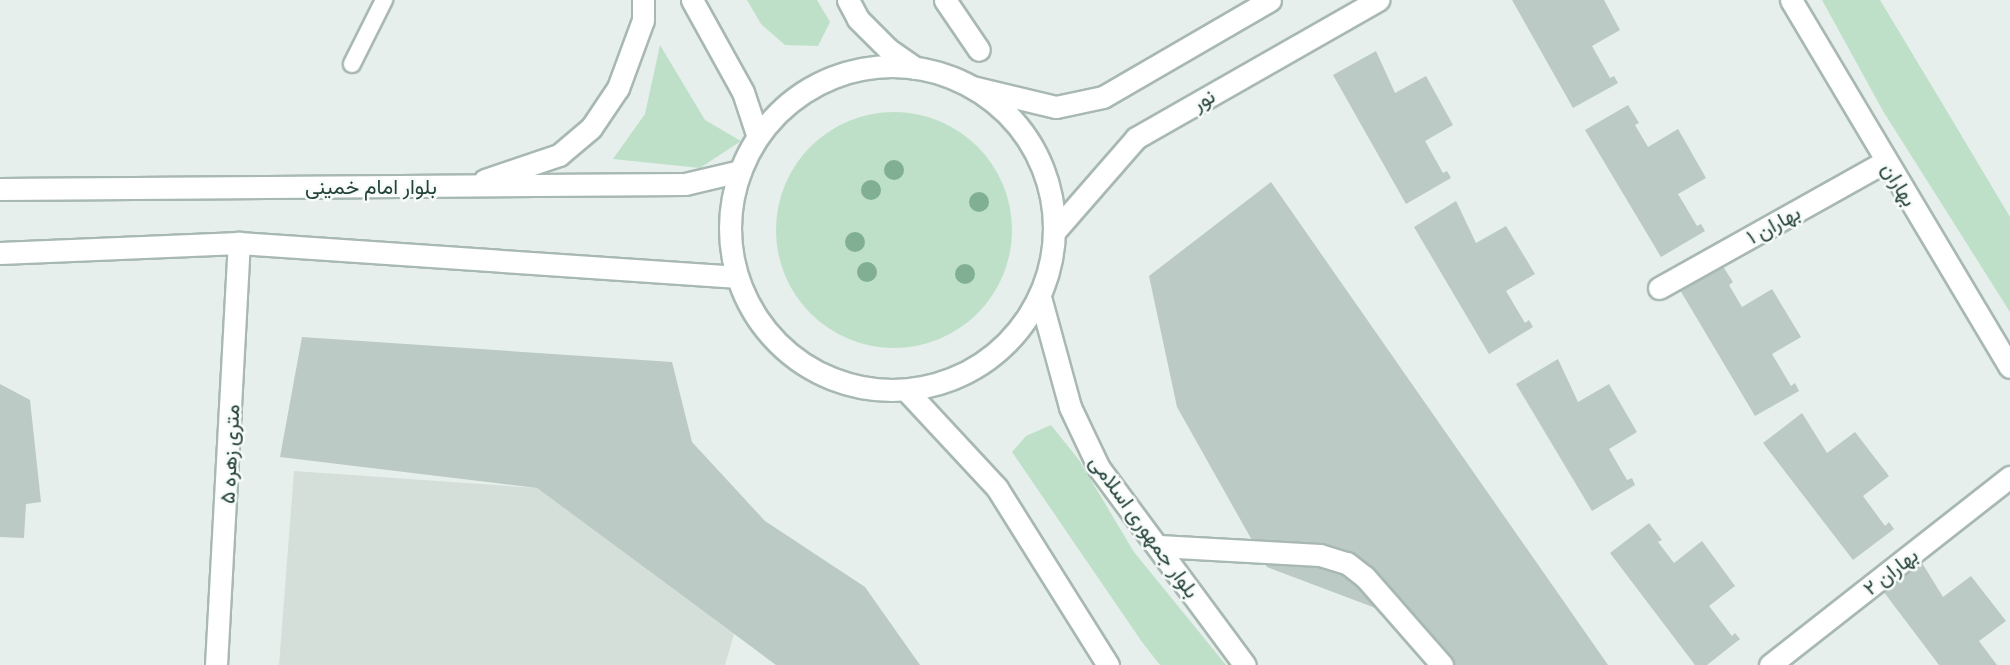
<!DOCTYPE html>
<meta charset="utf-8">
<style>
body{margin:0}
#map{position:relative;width:2010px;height:665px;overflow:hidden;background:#e6efeb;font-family:"Titillium Web",Vazirmatn,sans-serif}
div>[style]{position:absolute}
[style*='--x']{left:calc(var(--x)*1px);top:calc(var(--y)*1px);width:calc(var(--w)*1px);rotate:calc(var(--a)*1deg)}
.built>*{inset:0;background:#d4dfda}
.green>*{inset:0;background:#bfe0c8}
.round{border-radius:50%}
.building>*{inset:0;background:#bbcac4}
.roads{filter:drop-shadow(2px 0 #a8b8b2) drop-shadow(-2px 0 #a8b8b2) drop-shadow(0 2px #a8b8b2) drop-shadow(0 -2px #a8b8b2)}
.service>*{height:16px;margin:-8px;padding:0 8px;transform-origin:8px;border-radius:8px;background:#fff}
.pedestrian>*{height:21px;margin:-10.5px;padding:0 10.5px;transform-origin:10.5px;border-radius:10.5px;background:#fff}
.minor>*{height:21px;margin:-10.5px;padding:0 10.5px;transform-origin:10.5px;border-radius:10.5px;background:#fff}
.tertiary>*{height:21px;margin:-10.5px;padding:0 10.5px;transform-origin:10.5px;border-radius:10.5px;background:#fff}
.secondary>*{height:21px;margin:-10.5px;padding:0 10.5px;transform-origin:10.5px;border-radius:10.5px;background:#fff}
.secondary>.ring{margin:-10.5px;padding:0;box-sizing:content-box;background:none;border:21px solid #fff;border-radius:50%}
.trees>*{width:20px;height:20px;margin:-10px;border-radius:50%;background:#80af93}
span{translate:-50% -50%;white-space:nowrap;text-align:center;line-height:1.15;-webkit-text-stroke:5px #f7fbf9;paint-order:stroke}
.street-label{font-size:21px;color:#24423a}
</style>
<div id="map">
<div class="built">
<i style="clip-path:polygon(294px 471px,537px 488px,734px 634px,725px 665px,279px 665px)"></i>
</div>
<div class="green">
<i style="clip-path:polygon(747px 0,817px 0,830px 22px,818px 46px,785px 45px,761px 24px)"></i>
<i style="clip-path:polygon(1822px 0,1880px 0,1942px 103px,2010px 217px,2010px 312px,1883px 111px)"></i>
<i style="clip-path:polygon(660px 45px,705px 120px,741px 141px,700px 168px,613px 159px,645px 114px)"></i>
<i class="round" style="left:776px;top:112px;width:236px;height:236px"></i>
<i style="clip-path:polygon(1051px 425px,1079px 460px,1134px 552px,1226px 665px,1160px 665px,1142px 642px,1012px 452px,1026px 436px)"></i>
</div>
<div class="building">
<i style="clip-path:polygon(1512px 0,1604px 0,1620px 30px,1592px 46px,1610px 78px,1614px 76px,1618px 83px,1573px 108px)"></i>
<i style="clip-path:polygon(1376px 51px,1395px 93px,1426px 76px,1453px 125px,1425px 141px,1443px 173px,1447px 171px,1451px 178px,1406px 204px,1333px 75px)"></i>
<i style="clip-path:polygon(1628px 105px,1639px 123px,1635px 125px,1648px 147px,1678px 129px,1706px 178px,1678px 194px,1697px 226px,1701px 224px,1705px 231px,1661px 257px,1585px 130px)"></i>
<i style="clip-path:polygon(1271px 182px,1608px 665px,1438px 665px,1394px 615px,1267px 567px,1177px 407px,1149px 276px)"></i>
<i style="clip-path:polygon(1456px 201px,1476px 243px,1506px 226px,1535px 274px,1506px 291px,1525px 323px,1529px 320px,1533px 327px,1489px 354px,1414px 227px)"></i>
<i style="clip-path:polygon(1722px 265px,1733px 282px,1729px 285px,1742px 307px,1772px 289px,1801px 337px,1772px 354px,1791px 386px,1795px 383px,1799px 391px,1755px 416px,1680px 290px)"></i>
<i style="clip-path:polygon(302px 337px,672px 362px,692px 442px,765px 521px,865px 587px,920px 665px,776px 665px,537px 488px,280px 457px)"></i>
<i style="clip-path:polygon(1558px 359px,1578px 402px,1609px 384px,1637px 432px,1609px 449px,1627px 480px,1632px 478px,1635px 485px,1592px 511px,1516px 384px)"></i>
<i style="clip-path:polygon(0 384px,30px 400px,41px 502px,26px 504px,24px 538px,0 537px)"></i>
<i style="clip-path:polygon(1802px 413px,1827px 453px,1855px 432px,1889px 476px,1863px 496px,1885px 526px,1889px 522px,1894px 529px,1853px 560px,1763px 443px)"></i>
<i style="clip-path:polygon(1649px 523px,1662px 540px,1658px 542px,1674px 563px,1702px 541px,1735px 586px,1709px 606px,1732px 636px,1735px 633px,1740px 639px,1707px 665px,1695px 665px,1610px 553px)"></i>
<i style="clip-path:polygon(1919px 558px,1943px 597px,1971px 576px,2006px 621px,1979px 641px,1997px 665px,1939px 665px,1880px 587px)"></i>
</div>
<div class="roads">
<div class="service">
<i style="--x:352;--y:64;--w:72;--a:-63.4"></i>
</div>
<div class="pedestrian">
<i style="--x:945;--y:0;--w:60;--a:55.8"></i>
</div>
<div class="minor">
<i style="--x:1791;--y:0;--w:427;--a:59.2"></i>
<i style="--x:1659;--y:288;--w:260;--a:-29.2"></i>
<i style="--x:1159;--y:546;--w:161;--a:3.2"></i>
<i style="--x:1320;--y:555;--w:28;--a:17"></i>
<i style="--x:1347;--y:563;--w:23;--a:38"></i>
<i style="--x:1365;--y:577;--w:117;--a:48.8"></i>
<i style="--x:216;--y:665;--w:423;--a:-86.9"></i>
<i style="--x:1770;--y:665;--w:305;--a:-38.1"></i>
</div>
<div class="tertiary">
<i style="--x:972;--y:87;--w:86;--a:13.4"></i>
<i style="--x:1056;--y:107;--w:48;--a:-12"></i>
<i style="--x:1103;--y:97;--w:193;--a:-30.1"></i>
<i style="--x:1055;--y:231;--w:123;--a:-48.9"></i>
<i style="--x:1136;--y:138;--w:279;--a:-29.7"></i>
</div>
<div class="secondary">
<i style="--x:692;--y:0;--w:105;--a:61"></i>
<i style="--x:743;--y:92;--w:47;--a:71.6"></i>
<i style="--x:848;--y:0;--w:21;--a:62"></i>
<i style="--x:858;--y:19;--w:42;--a:45"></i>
<i style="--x:888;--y:49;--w:33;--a:35"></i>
<i class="ring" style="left:730px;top:66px;width:303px;height:303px"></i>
<i style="--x:485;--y:180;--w:78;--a:-18.7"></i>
<i style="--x:559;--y:155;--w:42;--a:-40.2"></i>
<i style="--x:591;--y:128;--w:48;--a:-56"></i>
<i style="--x:618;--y:88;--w:72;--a:-69.8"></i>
<i style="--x:643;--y:20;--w:20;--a:-90"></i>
<i style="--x:0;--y:189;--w:685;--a:-0.42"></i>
<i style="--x:685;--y:184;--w:57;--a:-13.3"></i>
<i style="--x:0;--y:253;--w:239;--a:-2.4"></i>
<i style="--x:239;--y:243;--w:497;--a:3.9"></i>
<i style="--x:1040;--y:297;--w:114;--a:74.7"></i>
<i style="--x:1070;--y:407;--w:68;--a:64.6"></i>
<i style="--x:1099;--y:468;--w:245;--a:53.5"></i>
<i style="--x:906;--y:390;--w:134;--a:47.1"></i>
<i style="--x:997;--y:488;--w:209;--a:57.9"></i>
</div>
</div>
<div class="trees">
<i style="left:894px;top:170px"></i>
<i style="left:871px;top:190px"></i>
<i style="left:979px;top:202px"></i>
<i style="left:855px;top:242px"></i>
<i style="left:867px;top:272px"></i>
<i style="left:965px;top:274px"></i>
</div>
<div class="street-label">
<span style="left:1203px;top:99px;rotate:-30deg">نور</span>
<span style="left:1900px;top:184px;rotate:59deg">بهاران</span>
<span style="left:371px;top:186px">بلوار امام خمینی</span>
<span style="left:1773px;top:224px;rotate:-29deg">بهاران ۱</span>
<span style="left:229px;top:454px;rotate:-87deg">۵ متری زهره</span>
<span style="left:1145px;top:526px;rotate:54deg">بلوار جمهوری اسلامی</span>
<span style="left:1890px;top:571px;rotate:-38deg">بهاران ۲</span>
</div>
</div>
